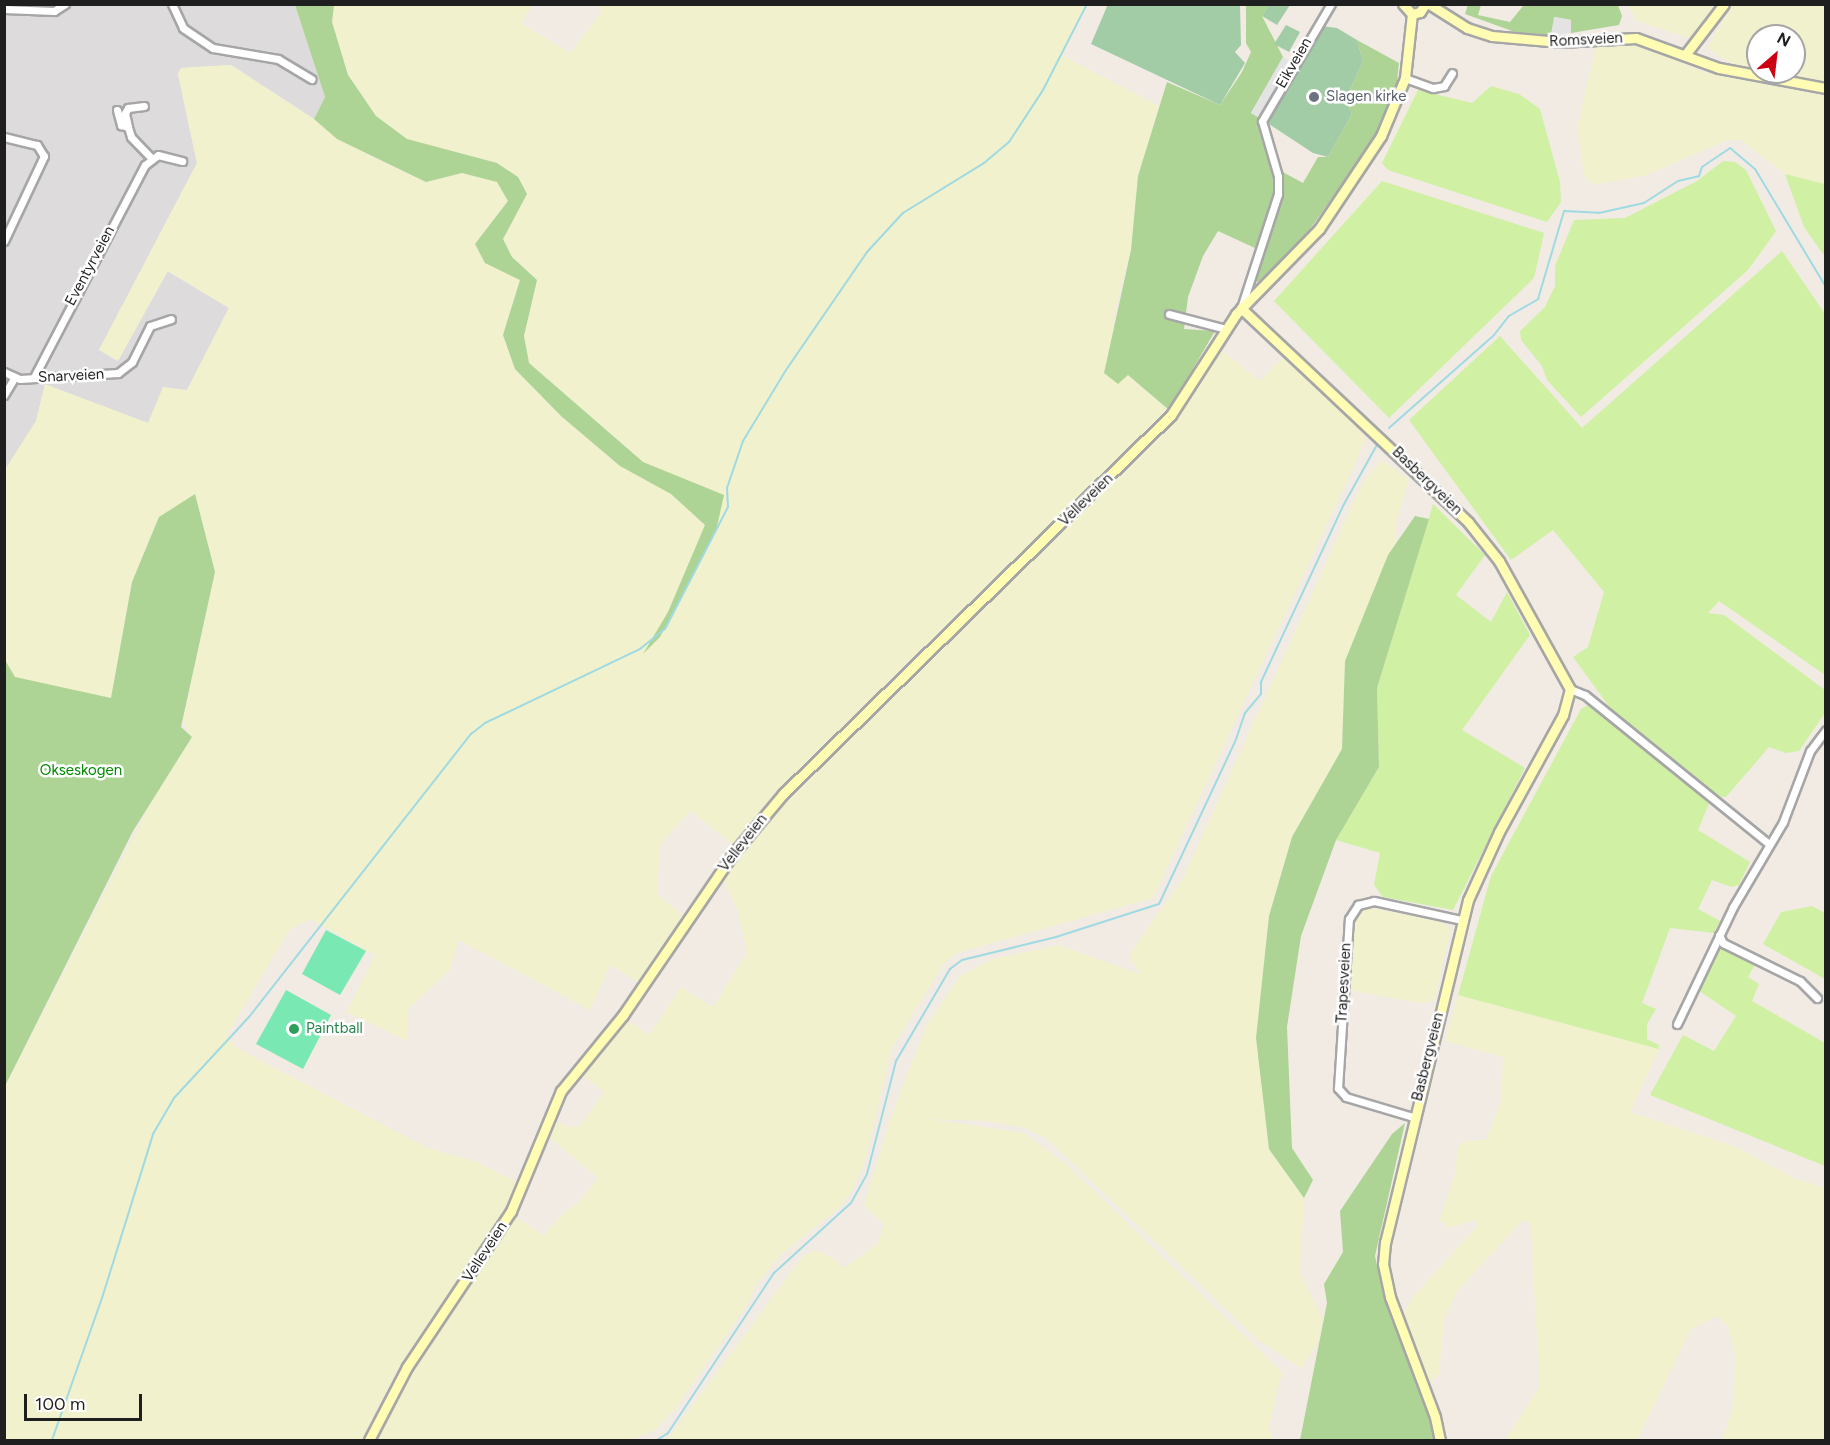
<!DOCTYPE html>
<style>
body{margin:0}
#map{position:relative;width:1830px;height:1445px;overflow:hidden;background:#f1ebe4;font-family:Figtree,sans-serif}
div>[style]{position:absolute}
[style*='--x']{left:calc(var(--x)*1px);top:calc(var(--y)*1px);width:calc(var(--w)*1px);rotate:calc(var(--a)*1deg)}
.residential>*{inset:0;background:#dddbdc}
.farmland>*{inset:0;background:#f1f1cd}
.grass>*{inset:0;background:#d0f0a4}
.forest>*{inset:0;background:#add494}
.cemetery>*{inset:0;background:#a2cca5}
.pitch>*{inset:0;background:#79e8b3}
.parking>*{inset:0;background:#e3e3e3}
.stream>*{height:2px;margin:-1px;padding:0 1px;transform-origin:1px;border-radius:1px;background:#9fdae3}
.roads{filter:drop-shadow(2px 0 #a6a6a6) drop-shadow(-2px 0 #a6a6a6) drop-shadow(0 2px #a6a6a6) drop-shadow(0 -2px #a6a6a6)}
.minor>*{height:7px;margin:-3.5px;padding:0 3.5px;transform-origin:3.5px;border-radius:3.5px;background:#fff}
.secondary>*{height:9px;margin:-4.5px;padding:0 4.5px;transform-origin:4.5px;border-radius:4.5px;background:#fffcb3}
.dots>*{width:16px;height:16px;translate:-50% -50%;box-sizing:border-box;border:3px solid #fff;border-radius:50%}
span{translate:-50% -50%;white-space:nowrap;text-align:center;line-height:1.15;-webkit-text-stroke:5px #fff;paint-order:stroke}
.street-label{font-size:15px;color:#1f1f1f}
.worship-label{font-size:15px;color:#5b616d}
.left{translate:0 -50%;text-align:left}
.park-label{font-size:15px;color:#018900}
.leisure-label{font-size:15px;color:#27864d}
.frame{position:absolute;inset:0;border:6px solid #1f1f1f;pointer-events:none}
.north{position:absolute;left:1746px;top:24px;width:60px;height:60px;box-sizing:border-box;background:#fff;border:2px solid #a5a5a5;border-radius:50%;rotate:28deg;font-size:16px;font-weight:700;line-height:24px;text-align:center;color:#1f1f1f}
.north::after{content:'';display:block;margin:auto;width:21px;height:27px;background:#cd0013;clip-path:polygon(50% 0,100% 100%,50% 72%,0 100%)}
.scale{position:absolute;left:24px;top:1394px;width:118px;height:27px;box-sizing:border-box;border:3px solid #1f1f1f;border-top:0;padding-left:8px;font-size:18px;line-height:21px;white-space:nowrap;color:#1f1f1f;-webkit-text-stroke:4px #fff;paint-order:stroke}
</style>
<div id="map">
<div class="residential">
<i style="clip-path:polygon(5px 5px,295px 5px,325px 97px,314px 119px,231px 65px,181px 68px,178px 74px,197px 163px,99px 350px,118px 361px,167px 271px,229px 308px,187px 390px,148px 423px,45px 385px,36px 421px,5px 471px)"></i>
</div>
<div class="farmland">
<i style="clip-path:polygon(1733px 4px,1825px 5px,1825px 83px,1772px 72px,1794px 72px,1794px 36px,1758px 36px,1758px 69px,1732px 64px,1707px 48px)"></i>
<i style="clip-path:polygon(334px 5px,532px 5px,521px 23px,570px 53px,602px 12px,598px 5px,1086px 5px,1063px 56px,1159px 106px,1138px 176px,1131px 250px,1113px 318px,1127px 375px,1169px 410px,777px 798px,735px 846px,690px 811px,660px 845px,657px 894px,684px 917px,641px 984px,610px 965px,590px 1010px,459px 940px,449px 971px,408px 1009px,407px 1041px,347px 1012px,375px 955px,310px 919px,289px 930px,227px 1035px,237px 1048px,428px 1148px,477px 1162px,519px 1183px,497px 1224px,395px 1374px,362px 1440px,5px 1440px,5px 1087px,152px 801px,191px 738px,183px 720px,215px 572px,195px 495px,159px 517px,132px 582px,111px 699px,15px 677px,4px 660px,4px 471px,36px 421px,45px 384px,148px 423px,163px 387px,187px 390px,229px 308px,168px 271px,118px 361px,99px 350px,197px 163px,178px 74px,181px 68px,231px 65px,314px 119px,337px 139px,425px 182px,462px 173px,497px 182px,508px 200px,475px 244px,485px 263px,520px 280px,503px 335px,515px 369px,561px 416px,620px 466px,671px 494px,705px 525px,668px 612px,645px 652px,715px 531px,678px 479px,643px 462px,529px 363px,524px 336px,537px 280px,512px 257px,503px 239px,527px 193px,518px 177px,497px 163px,407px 139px,376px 116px,348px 75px,332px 22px)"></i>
<i style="clip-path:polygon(1627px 5px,1717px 5px,1692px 39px,1637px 21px)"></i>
<i style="clip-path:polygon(1616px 44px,1643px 46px,1700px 71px,1825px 96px,1825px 184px,1785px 174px,1741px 140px,1728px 140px,1647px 175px,1594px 185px,1584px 176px,1577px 127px,1596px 47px)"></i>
<i style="clip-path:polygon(1221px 350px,1260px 381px,1281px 359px,1290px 361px,1363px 430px,1366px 440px,1153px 898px,957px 953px,944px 963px,891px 1050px,866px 1158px,854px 1187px,841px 1206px,781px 1255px,755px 1286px,748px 1304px,675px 1409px,654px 1431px,630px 1440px,374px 1440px,415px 1362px,515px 1216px,544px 1236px,558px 1218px,581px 1200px,598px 1178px,546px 1135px,551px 1118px,569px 1127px,580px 1126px,604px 1092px,581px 1074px,625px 1019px,649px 1035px,681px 987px,713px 1007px,747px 953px,738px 911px,723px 879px,751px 838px,825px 759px,1156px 437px,1180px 410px)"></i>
<i style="clip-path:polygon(1381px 460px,1409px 479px,1395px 527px,1396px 543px,1345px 661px,1342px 749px,1292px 837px,1269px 916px,1290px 1179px,1304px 1198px,1300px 1273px,1323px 1319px,1318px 1343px,1301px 1368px,1258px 1340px,1047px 1139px,1023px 1127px,985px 1121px,929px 1119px,1024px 1133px,1066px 1164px,1282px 1372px,1269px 1426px,1272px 1440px,667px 1440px,802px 1257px,815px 1250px,831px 1257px,844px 1268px,877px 1244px,884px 1225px,864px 1205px,891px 1117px,926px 1026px,960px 976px,993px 959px,1059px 945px,1140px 974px,1130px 958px,1131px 952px,1183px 878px,1361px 486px)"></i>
<i style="clip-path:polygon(1365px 907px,1440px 921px,1451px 929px,1434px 1001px,1419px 1003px,1349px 990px,1355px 919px)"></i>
<i style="clip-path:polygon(1458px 995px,1659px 1049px,1630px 1112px,1737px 1147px,1792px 1177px,1825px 1188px,1825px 1440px,1722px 1440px,1734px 1405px,1735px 1353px,1728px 1327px,1717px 1316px,1691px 1329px,1637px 1440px,1505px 1440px,1540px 1386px,1530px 1223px,1523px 1220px,1458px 1290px,1444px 1319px,1439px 1374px,1432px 1381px,1427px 1379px,1402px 1316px,1413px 1297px,1478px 1225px,1475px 1220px,1448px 1228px,1440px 1220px,1455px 1173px,1458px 1148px,1463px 1141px,1486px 1140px,1501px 1101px,1503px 1057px,1445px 1041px)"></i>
</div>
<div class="grass">
<i style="clip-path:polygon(1491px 86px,1519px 94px,1540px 109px,1560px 182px,1561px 202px,1547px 222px,1388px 170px,1382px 163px,1418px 90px,1472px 103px)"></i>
<i style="clip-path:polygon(1723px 161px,1735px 162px,1746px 170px,1776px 231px,1748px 270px,1581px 417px,1547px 380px,1542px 366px,1521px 340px,1520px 331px,1545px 307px,1555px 286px,1555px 266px,1574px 220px,1625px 218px,1697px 181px)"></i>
<i style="clip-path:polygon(1785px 174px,1825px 184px,1825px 257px,1804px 227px)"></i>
<i style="clip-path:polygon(1382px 181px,1544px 233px,1534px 278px,1389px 418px,1274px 301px)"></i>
<i style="clip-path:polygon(1782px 251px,1825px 314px,1825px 675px,1719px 601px,1708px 613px,1724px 615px,1825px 690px,1825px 713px,1799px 751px,1786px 753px,1769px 747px,1726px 797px,1714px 796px,1613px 712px,1573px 657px,1588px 647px,1604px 592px,1553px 530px,1511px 560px,1409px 420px,1500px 336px,1582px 428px)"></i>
<i style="clip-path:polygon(1433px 504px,1485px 555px,1456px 595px,1491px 622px,1507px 592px,1530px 635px,1462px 730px,1525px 768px,1453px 910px,1383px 897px,1374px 885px,1380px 853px,1336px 840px,1379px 767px,1377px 688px)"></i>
<i style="clip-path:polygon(1590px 704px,1710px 801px,1698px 830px,1750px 862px,1739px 885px,1731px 887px,1712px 880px,1698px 909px,1720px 921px,1714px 933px,1670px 928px,1642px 1003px,1656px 1009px,1647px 1024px,1647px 1039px,1659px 1045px,1659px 1049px,1458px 995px,1491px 876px,1581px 709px)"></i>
<i style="clip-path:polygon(1812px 906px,1825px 913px,1825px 979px,1763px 944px,1781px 912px)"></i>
<i style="clip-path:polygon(1722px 944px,1755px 965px,1748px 977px,1759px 984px,1752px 1001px,1825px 1043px,1825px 1166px,1650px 1095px,1683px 1035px,1714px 1051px,1736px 1016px,1698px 990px)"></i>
</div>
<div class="forest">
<i style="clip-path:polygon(1468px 4px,1481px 5px,1478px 15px,1510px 22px,1524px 5px,1618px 5px,1622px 16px,1619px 25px,1571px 33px,1571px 20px,1555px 17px,1551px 35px,1515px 32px,1465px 14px)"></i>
<i style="clip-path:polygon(295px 5px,334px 5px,332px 22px,348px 75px,376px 116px,407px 139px,497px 163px,518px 177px,527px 194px,503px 239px,512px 257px,537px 280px,524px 336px,529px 363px,643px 462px,724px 495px,716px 531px,660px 637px,643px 654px,668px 612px,705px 525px,671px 494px,620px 466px,561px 416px,515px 369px,503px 335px,520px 280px,485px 263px,475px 244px,508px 201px,497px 182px,462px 173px,426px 182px,337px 139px,314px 119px,325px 97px)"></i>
<i style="clip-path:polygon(1246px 5px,1269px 5px,1262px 16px,1283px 57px,1251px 113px,1266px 122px,1279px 170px,1303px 183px,1318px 157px,1328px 157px,1352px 114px,1346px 99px,1363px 61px,1357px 40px,1399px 63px,1396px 91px,1385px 121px,1354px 167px,1301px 242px,1258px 282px,1251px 280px,1255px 248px,1218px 231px,1203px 256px,1188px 297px,1184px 329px,1215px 331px,1169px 410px,1128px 375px,1118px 384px,1104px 373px,1131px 250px,1138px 176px,1167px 82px,1220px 105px,1242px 72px,1251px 52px,1246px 43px)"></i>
<i style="clip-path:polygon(195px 494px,215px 572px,181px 727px,192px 737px,133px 831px,5px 1086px,5px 660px,15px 677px,111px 698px,132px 582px,159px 517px)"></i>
<i style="clip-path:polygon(1415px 516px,1429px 519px,1377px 688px,1379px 767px,1336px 840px,1301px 936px,1287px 1027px,1292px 1148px,1313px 1180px,1304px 1198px,1269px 1149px,1256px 1038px,1269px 916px,1292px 837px,1342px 749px,1345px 661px,1388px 555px)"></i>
<i style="clip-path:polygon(1405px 1123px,1375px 1256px,1385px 1301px,1428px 1408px,1434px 1440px,1300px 1440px,1327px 1303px,1324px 1284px,1343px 1252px,1340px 1211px,1392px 1134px)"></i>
</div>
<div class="cemetery">
<i style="clip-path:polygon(1108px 4px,1240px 5px,1241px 45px,1235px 52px,1245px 63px,1220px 105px,1091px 44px)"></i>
<i style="clip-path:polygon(1269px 5px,1290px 5px,1277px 25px,1262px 16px)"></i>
<i style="clip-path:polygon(1286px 25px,1300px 32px,1289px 52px,1274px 44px)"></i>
<i style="clip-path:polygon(1321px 26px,1337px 28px,1357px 40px,1363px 61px,1346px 99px,1352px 114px,1328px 157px,1313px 153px,1266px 122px)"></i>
</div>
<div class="pitch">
<i style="clip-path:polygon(326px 930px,366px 951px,340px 995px,302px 974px)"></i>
<i style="clip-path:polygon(286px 990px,331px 1015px,303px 1069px,256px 1044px)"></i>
</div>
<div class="parking">
<i style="clip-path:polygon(1554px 17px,1571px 20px,1571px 33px,1551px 35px)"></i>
<i style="clip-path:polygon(1283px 57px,1293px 63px,1261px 118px,1251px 113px)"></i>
</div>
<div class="stream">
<i style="--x:1389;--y:428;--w:140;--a:-41.5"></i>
<i style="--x:1494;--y:335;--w:24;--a:-52"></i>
<i style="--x:1509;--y:316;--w:34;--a:-30"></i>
<i style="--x:1538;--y:299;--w:92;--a:-73.5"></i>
<i style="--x:1564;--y:211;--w:35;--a:3"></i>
<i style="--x:1599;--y:213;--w:46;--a:-12.5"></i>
<i style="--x:1644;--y:203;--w:40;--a:-32.9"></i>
<i style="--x:1678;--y:181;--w:22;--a:-13"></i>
<i style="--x:1699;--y:176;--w:9;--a:-72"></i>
<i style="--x:1702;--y:167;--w:34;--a:-34"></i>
<i style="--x:1730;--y:148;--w:33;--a:40"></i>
<i style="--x:1755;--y:169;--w:138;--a:59"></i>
<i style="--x:52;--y:1440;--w:154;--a:-70.6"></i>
<i style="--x:103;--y:1295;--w:169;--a:-72.7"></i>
<i style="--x:153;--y:1134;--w:42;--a:-59.7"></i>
<i style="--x:174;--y:1098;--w:110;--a:-47.2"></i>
<i style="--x:249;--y:1017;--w:360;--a:-51.9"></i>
<i style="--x:471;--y:734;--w:18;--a:-38"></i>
<i style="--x:485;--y:723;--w:172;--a:-25.5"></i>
<i style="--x:640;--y:649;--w:32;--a:-39"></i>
<i style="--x:665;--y:629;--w:137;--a:-62.7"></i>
<i style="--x:728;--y:507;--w:19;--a:-93"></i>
<i style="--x:727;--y:488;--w:50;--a:-71.2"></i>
<i style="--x:743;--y:441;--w:83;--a:-58.8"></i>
<i style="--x:786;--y:370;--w:143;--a:-55.5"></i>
<i style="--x:867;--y:252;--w:53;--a:-47.3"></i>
<i style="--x:903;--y:213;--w:95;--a:-31.7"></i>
<i style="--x:984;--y:163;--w:33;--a:-40"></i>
<i style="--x:1009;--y:142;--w:62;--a:-56.8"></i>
<i style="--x:1043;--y:90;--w:97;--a:-62.9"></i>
<i style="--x:657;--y:1440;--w:13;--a:-32"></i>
<i style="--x:668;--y:1433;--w:192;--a:-56.5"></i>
<i style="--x:774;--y:1273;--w:104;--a:-42.3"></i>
<i style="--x:851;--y:1203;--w:33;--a:-61"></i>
<i style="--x:867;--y:1174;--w:117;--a:-75.6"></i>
<i style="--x:896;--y:1061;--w:107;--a:-59.6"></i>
<i style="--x:950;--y:969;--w:15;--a:-37"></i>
<i style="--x:962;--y:960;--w:97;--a:-13.7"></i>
<i style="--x:1056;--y:937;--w:108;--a:-17.8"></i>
<i style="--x:1159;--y:904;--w:179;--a:-64.9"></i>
<i style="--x:1235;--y:742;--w:31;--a:-71"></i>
<i style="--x:1245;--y:713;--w:25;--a:-50"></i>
<i style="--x:1261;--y:694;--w:12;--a:-90"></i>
<i style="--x:1261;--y:682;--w:194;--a:-65"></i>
<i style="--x:1343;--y:506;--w:70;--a:-60.9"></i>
</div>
<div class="roads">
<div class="minor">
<i style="--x:172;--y:4;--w:26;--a:65"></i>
<i style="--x:183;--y:28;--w:36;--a:34"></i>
<i style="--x:213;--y:48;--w:66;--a:9.6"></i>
<i style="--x:278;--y:59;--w:39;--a:31"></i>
<i style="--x:4;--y:9;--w:50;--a:2.3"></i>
<i style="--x:54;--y:11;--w:13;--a:-32"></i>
<i style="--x:1405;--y:78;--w:30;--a:20"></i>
<i style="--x:1433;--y:88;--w:11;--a:-10"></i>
<i style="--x:1444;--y:86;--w:15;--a:-58"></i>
<i style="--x:117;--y:110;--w:16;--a:75"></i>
<i style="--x:121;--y:125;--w:7;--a:16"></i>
<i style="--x:128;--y:127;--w:10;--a:73"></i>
<i style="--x:131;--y:137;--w:29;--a:46"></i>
<i style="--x:128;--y:127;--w:14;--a:-102"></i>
<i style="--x:125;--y:113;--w:6;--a:-59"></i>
<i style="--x:128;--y:108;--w:16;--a:-7"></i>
<i style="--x:4;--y:137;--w:34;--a:14"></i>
<i style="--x:37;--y:145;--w:13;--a:58"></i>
<i style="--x:44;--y:156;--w:94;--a:115.2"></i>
<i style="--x:1241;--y:308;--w:120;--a:-72"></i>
<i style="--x:1278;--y:194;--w:18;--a:-90"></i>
<i style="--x:1278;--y:176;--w:57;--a:-106.2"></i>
<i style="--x:1262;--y:121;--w:136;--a:-59.5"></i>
<i style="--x:1169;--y:314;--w:59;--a:14.7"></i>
<i style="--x:4;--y:372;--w:17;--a:24"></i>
<i style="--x:20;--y:379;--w:98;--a:-3.5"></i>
<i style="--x:118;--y:373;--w:18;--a:-38"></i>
<i style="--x:132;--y:362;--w:40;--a:-63.4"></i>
<i style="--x:150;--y:326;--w:22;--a:-18"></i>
<i style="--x:34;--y:377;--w:239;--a:-62.4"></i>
<i style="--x:145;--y:165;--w:16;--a:-38"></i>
<i style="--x:158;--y:155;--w:25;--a:14"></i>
<i style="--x:4;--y:395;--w:21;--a:-59"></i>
<i style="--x:1570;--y:689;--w:16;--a:22"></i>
<i style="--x:1585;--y:695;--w:237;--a:39"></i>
<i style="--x:1719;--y:935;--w:9;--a:63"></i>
<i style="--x:1723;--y:943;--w:86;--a:26.3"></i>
<i style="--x:1800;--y:981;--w:24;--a:45"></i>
<i style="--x:1677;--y:1024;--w:130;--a:-64.4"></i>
<i style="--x:1733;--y:907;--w:99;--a:-59.5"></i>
<i style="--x:1783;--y:822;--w:76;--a:-69.2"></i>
<i style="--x:1810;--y:751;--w:26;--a:-53"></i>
<i style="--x:1413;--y:1117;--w:70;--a:-163.4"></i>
<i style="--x:1346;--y:1097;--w:12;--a:-132"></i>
<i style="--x:1338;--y:1088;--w:169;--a:-86.3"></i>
<i style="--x:1349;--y:919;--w:17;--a:-57"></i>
<i style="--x:1358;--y:905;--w:16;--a:-14"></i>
<i style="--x:1374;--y:901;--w:89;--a:12.3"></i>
</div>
<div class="secondary">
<i style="--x:1403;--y:4;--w:13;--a:48"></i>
<i style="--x:1412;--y:14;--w:8;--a:-14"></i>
<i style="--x:1420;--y:12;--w:9;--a:-58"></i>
<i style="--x:1429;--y:4;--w:45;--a:32.3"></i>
<i style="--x:1467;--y:28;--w:26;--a:18"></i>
<i style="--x:1492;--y:36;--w:68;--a:5"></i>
<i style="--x:1560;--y:42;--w:76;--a:-3"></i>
<i style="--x:1636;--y:38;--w:88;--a:19.9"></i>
<i style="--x:1719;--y:68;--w:109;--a:10.6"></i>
<i style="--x:1685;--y:55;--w:64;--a:-52.6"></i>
<i style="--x:1241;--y:308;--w:312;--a:43.3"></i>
<i style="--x:1468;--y:522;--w:50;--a:51.5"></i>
<i style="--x:1499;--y:561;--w:146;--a:61"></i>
<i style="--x:1570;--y:689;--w:27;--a:105"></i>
<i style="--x:1563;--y:715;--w:133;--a:118.7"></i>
<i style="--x:1499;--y:832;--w:75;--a:114.5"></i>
<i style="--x:1468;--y:900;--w:352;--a:103.6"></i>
<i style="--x:1385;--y:1242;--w:22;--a:95"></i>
<i style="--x:1383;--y:1264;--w:34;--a:78"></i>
<i style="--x:1390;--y:1297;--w:128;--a:69.4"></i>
<i style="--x:1435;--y:1417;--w:24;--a:78"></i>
<i style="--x:369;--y:1440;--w:82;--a:-62.5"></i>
<i style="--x:407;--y:1367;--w:187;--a:-56.3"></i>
<i style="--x:511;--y:1211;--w:130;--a:-67.4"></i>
<i style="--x:561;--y:1091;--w:98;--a:-50.8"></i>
<i style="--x:623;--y:1015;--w:194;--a:-55.7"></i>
<i style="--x:732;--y:855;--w:80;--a:-50.1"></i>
<i style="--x:783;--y:794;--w:542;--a:-44.33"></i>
<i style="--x:1171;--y:415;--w:120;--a:-57.2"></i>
<i style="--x:1236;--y:314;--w:119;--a:-45.7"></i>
<i style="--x:1319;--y:229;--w:112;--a:-56.3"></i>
<i style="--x:1381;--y:136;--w:63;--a:-67.5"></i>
<i style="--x:1405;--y:78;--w:64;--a:-83.8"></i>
</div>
</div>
<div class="dots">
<i style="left:1314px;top:97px;background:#6b7280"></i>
<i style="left:294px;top:1029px;background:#2e9e5b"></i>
</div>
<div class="street-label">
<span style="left:1586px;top:40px;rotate:-3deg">Romsveien</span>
<span style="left:1294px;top:63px;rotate:-60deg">Eikveien</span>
<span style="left:90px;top:266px;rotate:-62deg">Eventyrveien</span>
<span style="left:71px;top:376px;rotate:-3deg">Snarveien</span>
<span style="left:1427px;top:481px;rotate:44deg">Basbergveien</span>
<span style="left:1086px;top:500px;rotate:-44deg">Velleveien</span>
<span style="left:743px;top:843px;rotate:-52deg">Velleveien</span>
<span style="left:1344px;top:983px;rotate:-87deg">Trapesveien</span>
<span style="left:1428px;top:1057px;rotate:-76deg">Basbergveien</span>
<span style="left:485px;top:1252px;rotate:-57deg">Velleveien</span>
</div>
<div class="worship-label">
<span class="left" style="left:1326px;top:97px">Slagen kirke</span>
</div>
<div class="park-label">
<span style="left:81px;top:771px">Okseskogen</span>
</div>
<div class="leisure-label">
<span class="left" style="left:306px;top:1029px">Paintball</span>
</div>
<div class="frame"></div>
<div class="north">N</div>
<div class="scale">100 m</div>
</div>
